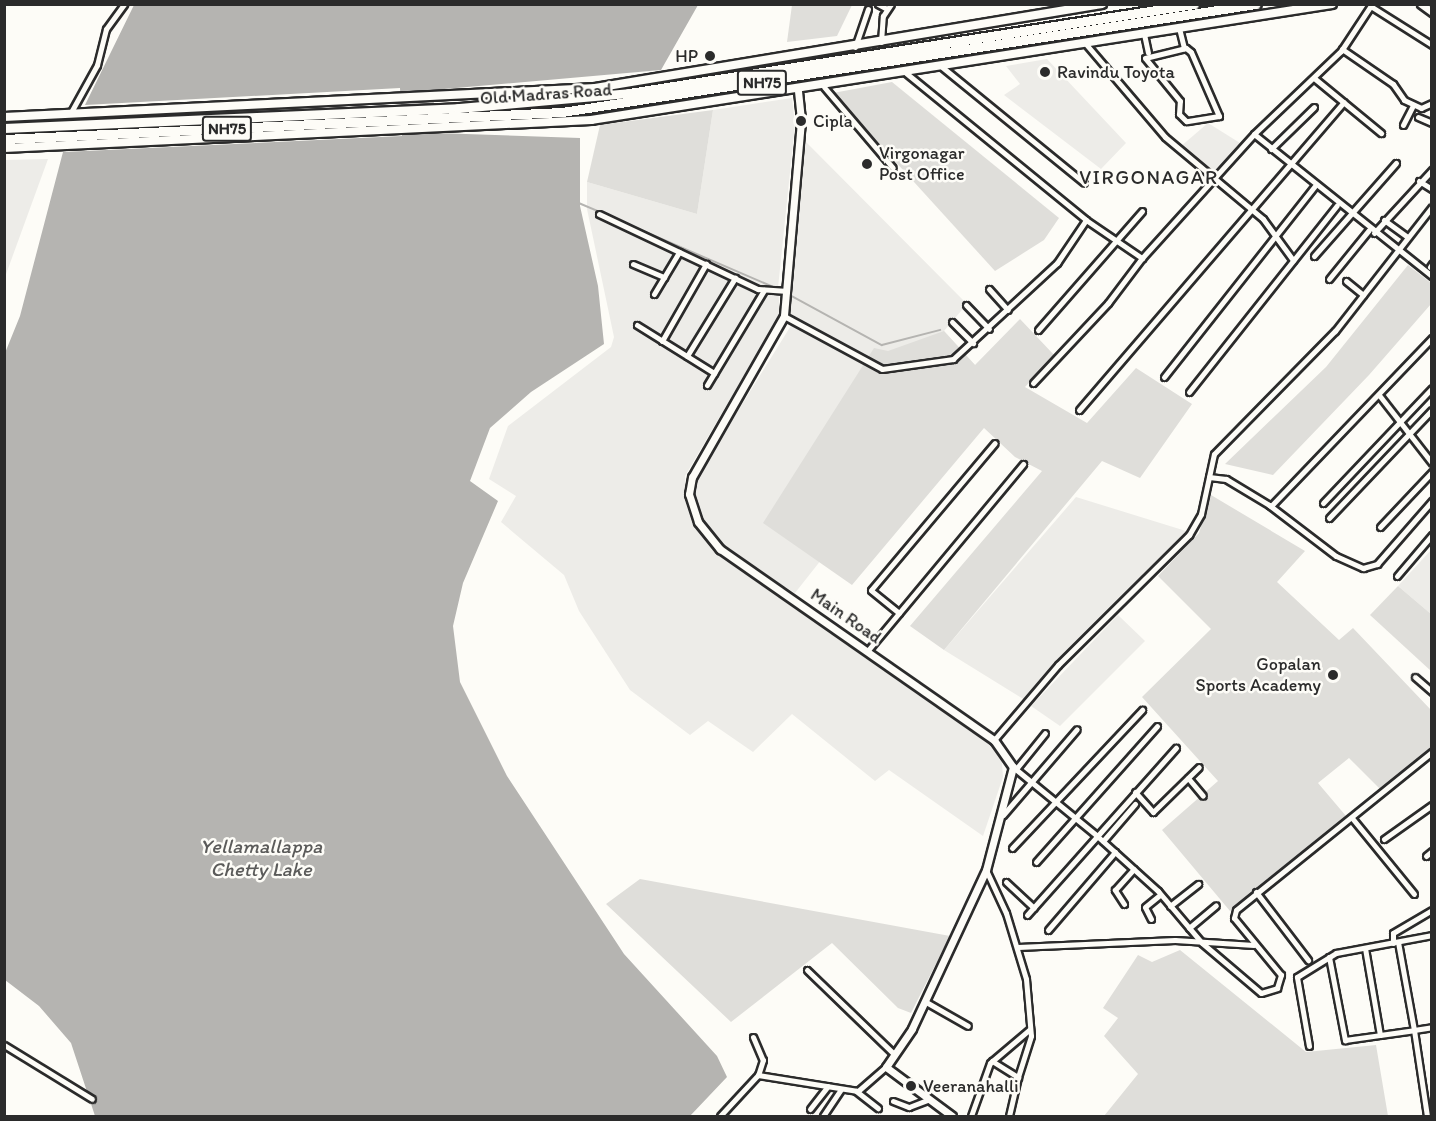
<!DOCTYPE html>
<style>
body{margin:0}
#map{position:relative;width:1436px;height:1121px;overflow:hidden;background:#fdfcf7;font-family:Itim,sans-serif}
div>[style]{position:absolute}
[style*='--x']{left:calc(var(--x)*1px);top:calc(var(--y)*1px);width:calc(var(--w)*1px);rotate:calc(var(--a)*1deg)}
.built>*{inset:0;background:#edece8}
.green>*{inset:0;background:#dfdeda}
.water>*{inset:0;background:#b5b4b1}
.stream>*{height:1.5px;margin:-0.75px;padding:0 0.75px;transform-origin:0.75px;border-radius:0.75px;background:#b5b4b1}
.roads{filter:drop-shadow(2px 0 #2b2b2b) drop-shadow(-2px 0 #2b2b2b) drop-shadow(0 2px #2b2b2b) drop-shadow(0 -2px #2b2b2b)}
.minor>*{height:5px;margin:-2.5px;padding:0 2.5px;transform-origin:2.5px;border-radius:2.5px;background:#fdfcf7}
.tertiary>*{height:7px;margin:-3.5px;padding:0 3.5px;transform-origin:3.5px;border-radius:3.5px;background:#fdfcf7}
.primary>*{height:8px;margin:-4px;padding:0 4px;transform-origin:4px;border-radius:4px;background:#fdfcf7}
.trunk>*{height:9px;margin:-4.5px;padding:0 4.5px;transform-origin:4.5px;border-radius:4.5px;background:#fdfcf7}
.dots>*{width:16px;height:16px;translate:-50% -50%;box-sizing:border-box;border:3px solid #fdfcf7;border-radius:50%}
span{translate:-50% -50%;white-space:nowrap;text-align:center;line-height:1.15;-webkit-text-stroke:5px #fdfcf7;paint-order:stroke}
.shield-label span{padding:2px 4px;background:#fdfcf7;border:2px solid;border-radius:4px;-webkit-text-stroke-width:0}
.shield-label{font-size:16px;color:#2b2b2b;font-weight:700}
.poi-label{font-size:18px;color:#2b2b2b}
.right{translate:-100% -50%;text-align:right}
.left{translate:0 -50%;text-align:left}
.street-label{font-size:18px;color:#2b2b2b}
.neighbourhood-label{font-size:20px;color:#2b2b2b;letter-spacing:1.5px}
.water-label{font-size:20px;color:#5b5b5a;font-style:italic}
.frame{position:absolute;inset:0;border:6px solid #2b2b2b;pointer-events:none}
</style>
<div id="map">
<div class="built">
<i style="clip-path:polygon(1047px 59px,1126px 143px,1101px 169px,1004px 95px,1020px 84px,1006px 66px)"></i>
<i style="clip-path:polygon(792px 98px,795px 124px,778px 288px,780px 314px,685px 476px,686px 494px,694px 522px,718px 552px,1001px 750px,1003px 777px,983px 836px,889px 770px,875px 781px,792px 714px,753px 752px,708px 721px,690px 735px,630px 690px,579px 611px,564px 575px,501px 522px,516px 496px,489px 479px,508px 426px,611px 347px,614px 337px,587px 209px,587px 182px,697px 214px,713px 110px)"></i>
<i style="clip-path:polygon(1208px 123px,1240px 143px,1212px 175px,1180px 147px)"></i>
<i style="clip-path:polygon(805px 141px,967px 304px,944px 331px,975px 365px,795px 593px,720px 546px,701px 519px,695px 491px,698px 475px,792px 324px,788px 290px)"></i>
<i style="clip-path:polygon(48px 159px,5px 277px,5px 160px)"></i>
<i style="clip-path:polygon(1076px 497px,1186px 531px,1025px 700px,944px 650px)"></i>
<i style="clip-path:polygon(1431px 550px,1431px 614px,1398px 586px)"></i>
<i style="clip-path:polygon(1118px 615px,1145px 641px,1060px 726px,1031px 706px)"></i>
</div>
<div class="green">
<i style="clip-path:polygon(792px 5px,793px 4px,852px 5px,837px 36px,787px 42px)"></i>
<i style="clip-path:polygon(892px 82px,1059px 218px,1044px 240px,995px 271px,833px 93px)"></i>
<i style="clip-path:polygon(713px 110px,697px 214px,587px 182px,600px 125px)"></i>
<i style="clip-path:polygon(1408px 265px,1431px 283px,1431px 304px,1369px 375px,1273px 475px,1225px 464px,1326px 367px)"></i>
<i style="clip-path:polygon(1020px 319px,1055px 356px,1025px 387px,1087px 423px,1136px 368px,1192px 404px,1140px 478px,1102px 461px,944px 650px,910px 626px,1042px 471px,1015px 457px,984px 428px,852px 585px,763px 523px,874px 348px,888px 351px,944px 331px,975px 365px)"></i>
<i style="clip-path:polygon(1211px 495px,1305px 551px,1277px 582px,1339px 640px,1353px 628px,1431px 710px,1431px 747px,1381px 790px,1349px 758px,1318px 783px,1346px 816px,1230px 911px,1162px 830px,1218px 781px,1142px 697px,1211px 629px,1158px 576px,1199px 533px)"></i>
<i style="clip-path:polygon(1398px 586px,1431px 614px,1431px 671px,1370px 615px)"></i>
<i style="clip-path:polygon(640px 879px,950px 936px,911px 1013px,898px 1008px,832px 943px,731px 1022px,606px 904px)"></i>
<i style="clip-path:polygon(1180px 950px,1306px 1052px,1376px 1045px,1388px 1116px,1104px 1116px,1138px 1074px,1104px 1036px,1118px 1018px,1103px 1008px,1138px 955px,1152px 962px)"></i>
</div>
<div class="water">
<i style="clip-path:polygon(134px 5px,698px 5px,661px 70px,433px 90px,436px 133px,580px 138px,580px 206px,598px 286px,604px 344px,531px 392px,490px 428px,470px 481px,498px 501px,463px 583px,453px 626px,460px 682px,507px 776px,624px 954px,717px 1056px,727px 1077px,690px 1116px,95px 1116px,71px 1043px,39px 1006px,5px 980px,5px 353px,20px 316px,63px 152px,402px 136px,400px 88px,85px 105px)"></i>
</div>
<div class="stream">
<i style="--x:579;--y:203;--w:23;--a:23"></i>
<i style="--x:618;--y:220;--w:172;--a:23.3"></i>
<i style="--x:788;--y:294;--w:107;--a:28.5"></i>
<i style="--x:882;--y:345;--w:60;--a:-14.5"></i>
</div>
<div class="roads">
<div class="minor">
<i style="--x:878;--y:4;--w:10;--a:29"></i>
<i style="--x:1372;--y:7;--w:71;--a:32.3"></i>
<i style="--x:1179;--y:28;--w:21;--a:76"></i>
<i style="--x:1144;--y:34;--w:19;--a:78"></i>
<i style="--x:881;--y:42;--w:26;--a:-86"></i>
<i style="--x:883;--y:16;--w:14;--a:-56"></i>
<i style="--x:1085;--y:43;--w:123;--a:49.6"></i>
<i style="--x:1165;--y:137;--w:128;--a:39.9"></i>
<i style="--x:1263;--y:219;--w:51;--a:53.8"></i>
<i style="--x:855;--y:47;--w:40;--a:-71.1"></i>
<i style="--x:1186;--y:48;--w:6;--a:39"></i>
<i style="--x:1191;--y:52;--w:70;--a:66.4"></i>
<i style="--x:1219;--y:116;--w:33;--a:171"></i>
<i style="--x:1186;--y:121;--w:10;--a:-135"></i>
<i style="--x:1179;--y:114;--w:13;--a:-86"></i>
<i style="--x:1180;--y:101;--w:55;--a:-129.1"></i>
<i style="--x:1145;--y:58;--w:42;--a:-13.7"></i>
<i style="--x:1342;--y:49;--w:62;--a:34.5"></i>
<i style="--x:1393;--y:84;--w:19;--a:55"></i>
<i style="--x:1404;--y:100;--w:19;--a:25"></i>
<i style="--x:1421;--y:108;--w:12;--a:-24"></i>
<i style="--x:942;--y:67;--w:183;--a:39.2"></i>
<i style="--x:906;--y:73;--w:232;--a:39.2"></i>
<i style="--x:1086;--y:220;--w:68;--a:34.2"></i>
<i style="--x:1142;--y:258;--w:167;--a:-47.9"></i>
<i style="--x:1254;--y:134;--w:120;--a:-43.7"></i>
<i style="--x:1341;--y:51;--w:56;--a:-56.6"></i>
<i style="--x:1314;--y:78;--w:87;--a:39.4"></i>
<i style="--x:824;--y:87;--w:106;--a:49.6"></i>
<i style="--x:70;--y:114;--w:56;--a:-61.1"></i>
<i style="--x:97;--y:65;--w:37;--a:-76"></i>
<i style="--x:106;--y:29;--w:31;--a:-54"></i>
<i style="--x:1418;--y:117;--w:15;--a:23"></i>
<i style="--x:1403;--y:125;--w:22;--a:-63"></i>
<i style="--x:1254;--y:134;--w:228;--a:38.6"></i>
<i style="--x:1271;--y:149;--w:60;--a:-44.3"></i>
<i style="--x:1419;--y:181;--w:15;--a:32"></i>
<i style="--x:599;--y:214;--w:176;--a:25.3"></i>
<i style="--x:758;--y:289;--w:26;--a:4"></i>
<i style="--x:1384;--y:220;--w:29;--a:36"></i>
<i style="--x:1374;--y:233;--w:86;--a:-47.4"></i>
<i style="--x:1314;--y:256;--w:124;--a:-48.6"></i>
<i style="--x:633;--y:264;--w:34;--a:23"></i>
<i style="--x:1430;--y:267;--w:4;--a:-56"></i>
<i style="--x:1329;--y:279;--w:63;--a:-50.8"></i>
<i style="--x:1346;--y:281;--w:22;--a:39"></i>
<i style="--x:989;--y:289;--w:28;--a:48"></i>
<i style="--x:654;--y:294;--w:49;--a:-59.2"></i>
<i style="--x:966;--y:305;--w:33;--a:46"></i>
<i style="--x:784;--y:316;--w:111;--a:28.4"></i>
<i style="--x:882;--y:369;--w:72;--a:-8"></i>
<i style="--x:953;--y:359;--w:142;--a:-42.7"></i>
<i style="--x:1057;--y:263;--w:52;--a:-56"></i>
<i style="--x:952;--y:322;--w:30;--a:45"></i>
<i style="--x:637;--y:325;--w:91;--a:31.9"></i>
<i style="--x:1038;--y:330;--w:158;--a:-48.8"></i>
<i style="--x:662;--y:341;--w:89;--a:-60.3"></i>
<i style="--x:687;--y:356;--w:92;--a:-58.4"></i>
<i style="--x:1164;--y:377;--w:243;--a:-51.7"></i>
<i style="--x:1033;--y:383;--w:110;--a:-46.8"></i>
<i style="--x:1108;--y:303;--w:56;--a:-52.9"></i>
<i style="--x:707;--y:385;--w:111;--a:-59"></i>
<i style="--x:1189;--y:392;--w:238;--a:-51.6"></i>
<i style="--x:1379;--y:395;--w:86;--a:52.1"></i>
<i style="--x:1079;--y:410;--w:406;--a:-49.3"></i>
<i style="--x:1209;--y:477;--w:17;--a:7"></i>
<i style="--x:1226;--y:479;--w:52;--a:31"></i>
<i style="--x:1271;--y:506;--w:233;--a:-46.2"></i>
<i style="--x:1323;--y:503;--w:158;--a:-46.5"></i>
<i style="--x:1269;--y:505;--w:84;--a:37.3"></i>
<i style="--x:1336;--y:556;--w:30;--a:24"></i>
<i style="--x:1363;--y:568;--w:15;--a:-16"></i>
<i style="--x:1377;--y:564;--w:84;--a:-48.9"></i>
<i style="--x:1329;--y:518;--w:149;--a:-46.4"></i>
<i style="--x:1380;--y:527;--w:76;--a:-46.6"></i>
<i style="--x:1397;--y:576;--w:54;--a:-49.5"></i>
<i style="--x:899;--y:613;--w:36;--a:-141"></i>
<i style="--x:871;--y:590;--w:192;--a:-49.9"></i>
<i style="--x:869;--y:649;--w:241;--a:-50.2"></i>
<i style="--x:1415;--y:677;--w:23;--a:41"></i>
<i style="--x:994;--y:740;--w:99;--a:-49.5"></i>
<i style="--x:1058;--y:665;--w:185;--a:-44.8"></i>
<i style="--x:1189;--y:535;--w:24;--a:-60"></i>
<i style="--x:1201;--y:514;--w:61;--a:-77.8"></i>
<i style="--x:1214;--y:454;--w:173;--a:-45.5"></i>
<i style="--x:1335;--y:331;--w:157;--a:-52"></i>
<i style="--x:1013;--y:767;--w:107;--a:39.3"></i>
<i style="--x:1096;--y:835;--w:84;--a:42.1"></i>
<i style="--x:1158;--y:891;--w:68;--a:49.8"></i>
<i style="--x:1202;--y:943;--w:77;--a:40.3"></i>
<i style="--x:1261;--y:993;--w:17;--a:-17"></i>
<i style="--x:1277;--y:988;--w:14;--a:-73"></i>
<i style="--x:1281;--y:975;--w:74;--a:-129.5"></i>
<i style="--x:1234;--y:918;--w:8;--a:-76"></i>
<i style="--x:1236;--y:910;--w:252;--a:-38.9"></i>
<i style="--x:1016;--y:769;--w:46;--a:-51.1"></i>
<i style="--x:1188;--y:778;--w:23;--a:50"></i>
<i style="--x:1135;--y:792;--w:27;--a:48"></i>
<i style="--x:1153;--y:812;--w:64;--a:-44.4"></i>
<i style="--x:1003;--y:815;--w:113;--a:-49.3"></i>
<i style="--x:1352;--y:818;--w:98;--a:50.8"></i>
<i style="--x:1384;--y:839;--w:59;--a:-35.3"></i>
<i style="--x:1103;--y:841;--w:49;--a:-49.1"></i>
<i style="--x:1012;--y:848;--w:190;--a:-46.7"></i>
<i style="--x:1426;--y:856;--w:8;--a:-40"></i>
<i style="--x:1036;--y:862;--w:182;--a:-48.3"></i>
<i style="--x:986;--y:870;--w:47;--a:65.1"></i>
<i style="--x:1006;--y:913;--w:69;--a:73.1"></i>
<i style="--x:1026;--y:979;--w:57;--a:85"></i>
<i style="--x:1031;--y:1036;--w:43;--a:107.6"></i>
<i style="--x:1006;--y:882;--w:38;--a:43"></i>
<i style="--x:1256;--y:892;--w:86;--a:52.6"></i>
<i style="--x:1124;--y:904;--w:17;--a:-123"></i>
<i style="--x:1115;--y:890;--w:28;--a:-48"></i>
<i style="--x:1170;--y:906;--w:36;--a:-38"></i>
<i style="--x:1027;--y:915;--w:224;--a:-48.3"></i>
<i style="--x:1151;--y:919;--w:13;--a:-117"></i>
<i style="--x:1145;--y:907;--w:19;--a:-39"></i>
<i style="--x:1189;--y:928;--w:35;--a:-40"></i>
<i style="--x:1048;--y:930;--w:103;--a:-49.3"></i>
<i style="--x:1398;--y:942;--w:89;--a:79.7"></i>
<i style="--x:1414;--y:1030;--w:18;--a:-9"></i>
<i style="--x:1393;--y:943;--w:10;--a:-90"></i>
<i style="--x:1393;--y:933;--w:45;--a:-30.5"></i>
<i style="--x:1018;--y:947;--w:157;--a:-2.6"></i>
<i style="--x:1175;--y:940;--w:79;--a:3.6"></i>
<i style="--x:1329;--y:957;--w:85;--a:79.1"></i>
<i style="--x:1345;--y:1040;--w:35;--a:-8"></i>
<i style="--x:1380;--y:1035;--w:88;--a:-99.8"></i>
<i style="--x:807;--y:970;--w:120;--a:44"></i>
<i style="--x:926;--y:1002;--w:48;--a:29.7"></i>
<i style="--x:1380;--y:1035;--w:34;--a:-8"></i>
<i style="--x:1414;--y:1030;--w:87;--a:81.4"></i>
<i style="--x:753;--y:1037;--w:25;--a:67"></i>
<i style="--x:763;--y:1060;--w:16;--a:108"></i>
<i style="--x:4;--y:1045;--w:103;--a:31.5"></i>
<i style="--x:1309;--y:1046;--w:70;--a:-99.9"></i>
<i style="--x:1297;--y:977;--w:46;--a:-31.6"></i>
<i style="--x:1336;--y:953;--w:98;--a:-10.6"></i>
<i style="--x:992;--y:1061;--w:31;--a:32"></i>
<i style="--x:1018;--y:1077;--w:40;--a:103"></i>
<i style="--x:856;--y:1091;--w:28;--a:38"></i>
<i style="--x:893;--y:1101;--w:17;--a:21"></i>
<i style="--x:909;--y:1107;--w:22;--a:-21"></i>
<i style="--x:810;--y:1109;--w:29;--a:-52"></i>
<i style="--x:720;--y:1116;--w:56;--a:-47.2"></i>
<i style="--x:758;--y:1075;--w:101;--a:9.1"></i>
<i style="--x:858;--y:1091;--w:37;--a:-41"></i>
<i style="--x:823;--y:1116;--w:32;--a:-56"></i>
<i style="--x:971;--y:1116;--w:56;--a:-70.3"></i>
<i style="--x:990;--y:1063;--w:52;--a:-40.4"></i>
</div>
<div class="tertiary">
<i style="--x:1421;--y:4;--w:14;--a:36"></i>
<i style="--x:798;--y:91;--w:30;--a:84"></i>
<i style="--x:801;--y:121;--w:196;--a:95"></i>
<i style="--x:784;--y:316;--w:185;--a:119.7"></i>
<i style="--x:692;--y:477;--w:17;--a:100"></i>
<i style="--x:689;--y:494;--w:29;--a:72"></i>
<i style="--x:698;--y:522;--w:35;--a:51"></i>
<i style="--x:720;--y:549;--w:334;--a:34.9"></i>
<i style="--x:994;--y:740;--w:33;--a:55"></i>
<i style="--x:1013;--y:767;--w:106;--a:104.7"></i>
<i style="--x:986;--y:870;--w:175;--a:115"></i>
<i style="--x:912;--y:1029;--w:46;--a:124.4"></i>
<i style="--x:886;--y:1067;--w:82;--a:36.6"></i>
</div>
<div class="primary">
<i style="--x:4;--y:117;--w:592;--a:-2.81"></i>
<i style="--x:595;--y:88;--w:514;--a:-9.41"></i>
<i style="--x:4;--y:148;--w:588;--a:-2.73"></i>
<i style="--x:591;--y:120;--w:750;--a:-8.9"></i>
</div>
<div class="trunk">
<i style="--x:4;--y:128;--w:454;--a:-2.5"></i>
<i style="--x:458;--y:108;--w:172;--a:-5"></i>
<i style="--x:629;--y:93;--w:572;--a:-8.95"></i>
<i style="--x:4;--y:139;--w:559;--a:-2.77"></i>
<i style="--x:562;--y:112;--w:702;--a:-8.85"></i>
</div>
</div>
<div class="dots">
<i style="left:710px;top:56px;background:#2b2b2b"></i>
<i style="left:1045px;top:72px;background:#2b2b2b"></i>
<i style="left:801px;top:121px;background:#2b2b2b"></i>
<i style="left:867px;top:164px;background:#2b2b2b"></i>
<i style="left:1333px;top:675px;background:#2b2b2b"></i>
<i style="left:911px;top:1086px;background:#2b2b2b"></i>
</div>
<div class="shield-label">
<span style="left:762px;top:83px">NH75</span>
<span style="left:227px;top:129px">NH75</span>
</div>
<div class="poi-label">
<span class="right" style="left:698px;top:56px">HP</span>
<span class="left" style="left:1057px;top:72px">Ravindu Toyota</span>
<span class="left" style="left:813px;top:121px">Cipla</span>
<span class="left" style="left:879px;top:164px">Virgonagar<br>Post Office</span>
<span class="right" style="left:1321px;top:675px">Gopalan<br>Sports Academy</span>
<span class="left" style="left:923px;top:1086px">Veeranahalli</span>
</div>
<div class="street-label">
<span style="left:546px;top:94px;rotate:-4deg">Old Madras Road</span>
<span style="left:846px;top:616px;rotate:35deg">Main Road</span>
</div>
<div class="neighbourhood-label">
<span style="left:1149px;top:177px">VIRGONAGAR</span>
</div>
<div class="water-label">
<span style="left:261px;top:858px">Yellamallappa<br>Chetty Lake</span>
</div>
<div class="frame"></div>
</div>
